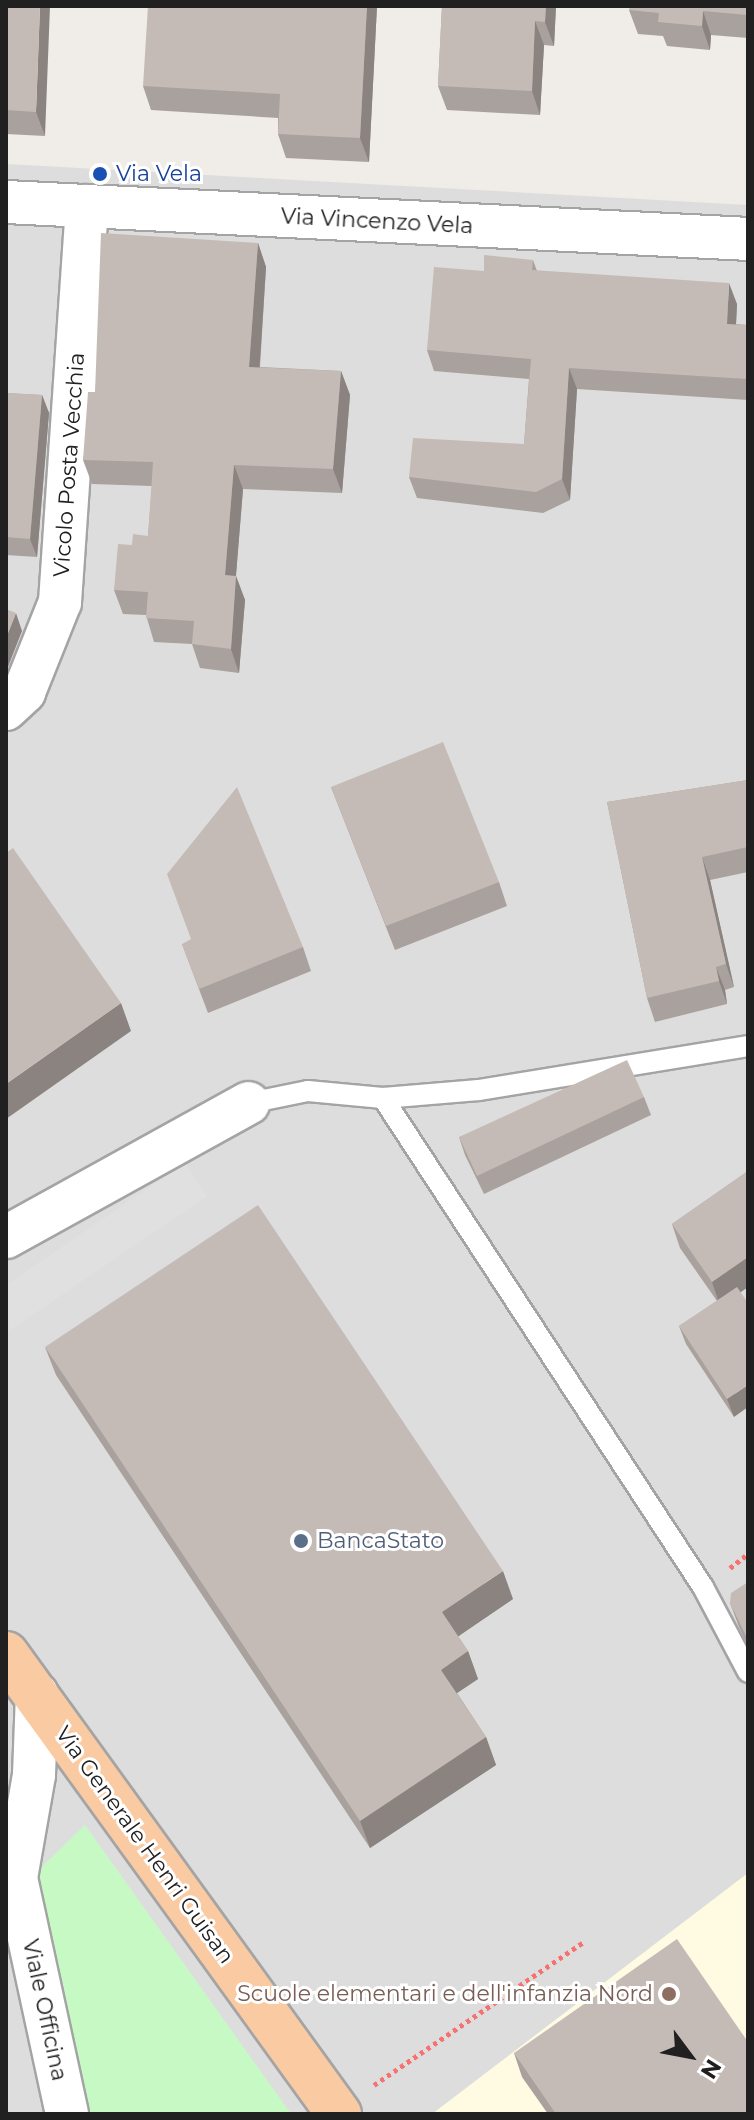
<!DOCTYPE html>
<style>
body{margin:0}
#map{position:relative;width:754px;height:2120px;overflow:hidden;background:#f0ece7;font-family:Montserrat,sans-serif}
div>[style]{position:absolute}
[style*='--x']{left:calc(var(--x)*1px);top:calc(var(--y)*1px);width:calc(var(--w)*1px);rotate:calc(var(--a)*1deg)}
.residential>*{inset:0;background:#dedddd}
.education>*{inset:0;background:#fefbe2}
.park>*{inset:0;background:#c7f9c5}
.parking>*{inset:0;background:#e0e0e0}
.path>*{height:5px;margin-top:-2.5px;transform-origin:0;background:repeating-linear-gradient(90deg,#f77171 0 4px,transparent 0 8px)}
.roads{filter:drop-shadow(2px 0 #a4a4a4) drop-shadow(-2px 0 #a4a4a4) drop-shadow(0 2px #a4a4a4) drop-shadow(0 -2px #a4a4a4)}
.lane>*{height:20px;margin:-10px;padding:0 10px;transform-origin:10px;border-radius:10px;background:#fff}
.street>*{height:42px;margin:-21px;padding:0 21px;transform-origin:21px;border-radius:21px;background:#fff}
.primary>*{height:44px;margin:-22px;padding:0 22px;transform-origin:22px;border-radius:22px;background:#facba2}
.wall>*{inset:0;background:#a9a19d}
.shaded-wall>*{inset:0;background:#8a837f}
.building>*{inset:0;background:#c5bbb6}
.dots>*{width:22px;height:22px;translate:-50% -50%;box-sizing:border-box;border:4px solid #fff;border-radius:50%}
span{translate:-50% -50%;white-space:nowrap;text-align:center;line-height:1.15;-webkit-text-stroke:6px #fff;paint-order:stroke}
.transit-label{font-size:22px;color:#164399}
.left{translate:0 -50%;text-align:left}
.street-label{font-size:22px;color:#202020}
.service-label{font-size:22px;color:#4e5e75}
.education-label{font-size:22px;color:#785e54}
.right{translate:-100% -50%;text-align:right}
.frame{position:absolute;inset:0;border:8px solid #202020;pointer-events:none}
.north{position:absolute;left:650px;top:2016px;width:80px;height:80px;-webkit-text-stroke:6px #fff;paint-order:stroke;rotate:122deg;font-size:22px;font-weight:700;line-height:32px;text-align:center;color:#202020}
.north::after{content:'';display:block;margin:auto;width:28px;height:36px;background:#202020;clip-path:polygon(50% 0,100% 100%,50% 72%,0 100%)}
</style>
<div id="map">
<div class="residential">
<i style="clip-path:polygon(6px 164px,748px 205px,748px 2114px,6px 2114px)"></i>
</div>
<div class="education">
<i style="clip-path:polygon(748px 1873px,748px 2114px,432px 2114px)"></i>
</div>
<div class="park">
<i style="clip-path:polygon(85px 1825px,291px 2114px,73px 2114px,30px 1878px)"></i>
</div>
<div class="parking">
<i style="clip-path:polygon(185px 1163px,207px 1196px,9px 1331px,6px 1285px)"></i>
</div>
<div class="path">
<i style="--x:730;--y:1568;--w:23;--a:-38"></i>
<i style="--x:374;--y:2085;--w:255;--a:-34.3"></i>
</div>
<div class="roads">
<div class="lane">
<i style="--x:383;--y:1098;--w:584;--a:56.8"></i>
<i style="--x:703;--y:1587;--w:96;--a:62.1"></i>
<i style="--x:249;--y:1103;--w:60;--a:-11.5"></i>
<i style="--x:308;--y:1091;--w:75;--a:5.3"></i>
<i style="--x:383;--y:1098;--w:96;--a:-4.8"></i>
<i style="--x:479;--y:1090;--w:273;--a:-9.3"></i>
</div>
<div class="street">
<i style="--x:6;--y:202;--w:743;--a:2.85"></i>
<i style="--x:6;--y:709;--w:25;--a:-43"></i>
<i style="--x:24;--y:692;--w:97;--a:-68.2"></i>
<i style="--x:60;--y:602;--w:397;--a:-86.1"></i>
<i style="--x:6;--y:1237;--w:277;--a:-28.9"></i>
<i style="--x:6;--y:1862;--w:19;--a:58"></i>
<i style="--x:16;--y:1878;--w:241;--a:77.8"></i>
<i style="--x:16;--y:1878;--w:105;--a:-80.1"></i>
<i style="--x:34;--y:1775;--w:81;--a:-87.9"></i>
</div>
<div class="primary">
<i style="--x:6;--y:1654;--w:568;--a:54.1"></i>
</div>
</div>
<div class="wall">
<i style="clip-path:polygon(6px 6px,45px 136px,6px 134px)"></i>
<i style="clip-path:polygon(377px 6px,369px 162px,286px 158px,278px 134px,278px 118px,151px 110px,143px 86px)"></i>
<i style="clip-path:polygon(442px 6px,556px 6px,554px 46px,544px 45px,540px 115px,447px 110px,438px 86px)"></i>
<i style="clip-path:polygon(748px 6px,748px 38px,711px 35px,710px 50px,667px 46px,663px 36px,638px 34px,629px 10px)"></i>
<i style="clip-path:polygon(258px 243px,266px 267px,260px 367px,341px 371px,350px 395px,342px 493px,243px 489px,236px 576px,245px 600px,239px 673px,200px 668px,192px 644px,154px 642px,146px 615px,123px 614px,114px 590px,132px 545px,148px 536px,152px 486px,92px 484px,83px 460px,95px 392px)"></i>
<i style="clip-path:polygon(533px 260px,537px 271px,737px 304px,736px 324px,748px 325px,748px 400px,577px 389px,570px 500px,543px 513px,417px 498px,409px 477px,524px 444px,529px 379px,434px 371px,427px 350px,484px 271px)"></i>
<i style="clip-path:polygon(6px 393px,42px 395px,49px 413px,37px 557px,6px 555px)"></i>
<i style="clip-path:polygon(748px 780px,748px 872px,710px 880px,734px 987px,725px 990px,727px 1004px,655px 1022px,647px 998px,607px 802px)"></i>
<i style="clip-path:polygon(331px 787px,499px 882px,507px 906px,395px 950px)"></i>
<i style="clip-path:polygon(182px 944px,303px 947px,311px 971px,208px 1013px)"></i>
<i style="clip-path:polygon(644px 1097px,651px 1115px,484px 1194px,465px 1155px,459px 1137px)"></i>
<i style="clip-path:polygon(748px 1171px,748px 1287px,741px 1292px,734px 1417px,686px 1344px,679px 1326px,717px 1301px,680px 1248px,672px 1224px)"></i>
<i style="clip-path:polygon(45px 1347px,513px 1599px,458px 1636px,468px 1651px,478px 1679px,457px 1693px,486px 1737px,496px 1765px,370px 1848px,56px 1375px)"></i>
<i style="clip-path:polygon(748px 1582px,748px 1646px,739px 1627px,730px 1603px)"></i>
<i style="clip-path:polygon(514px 2053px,748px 2114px,548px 2114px,522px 2077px)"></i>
</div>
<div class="shaded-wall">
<i style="clip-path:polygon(40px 6px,50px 6px,45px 136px,36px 112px)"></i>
<i style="clip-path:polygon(367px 6px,377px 6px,369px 162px,360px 138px)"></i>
<i style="clip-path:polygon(546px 6px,556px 6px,554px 46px,545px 22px)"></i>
<i style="clip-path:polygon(703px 11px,711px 35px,710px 50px,702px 26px)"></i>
<i style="clip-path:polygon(535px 21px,544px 45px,540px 115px,532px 91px)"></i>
<i style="clip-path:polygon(258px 243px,266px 267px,258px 391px,249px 367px)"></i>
<i style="clip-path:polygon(729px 283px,737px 304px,735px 345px,727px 324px)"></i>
<i style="clip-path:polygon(569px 368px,577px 389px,570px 500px,562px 479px)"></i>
<i style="clip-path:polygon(341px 371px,350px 395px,342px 493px,333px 469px)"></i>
<i style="clip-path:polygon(42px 395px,49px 413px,37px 557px,30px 539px)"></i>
<i style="clip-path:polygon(234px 465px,243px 489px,234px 599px,225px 575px)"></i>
<i style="clip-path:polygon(236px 576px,245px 600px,239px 673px,231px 649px)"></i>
<i style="clip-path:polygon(16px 613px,22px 631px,6px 672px,6px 638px)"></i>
<i style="clip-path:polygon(702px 857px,710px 880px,734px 987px,726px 964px)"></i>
<i style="clip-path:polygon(716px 967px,725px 990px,727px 1004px,719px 981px)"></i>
<i style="clip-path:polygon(121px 1003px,131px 1031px,6px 1119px,6px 1084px)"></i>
<i style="clip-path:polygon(748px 1257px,748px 1287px,720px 1306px,712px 1282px)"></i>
<i style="clip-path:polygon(748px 1385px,748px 1407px,734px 1417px,727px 1399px)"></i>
<i style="clip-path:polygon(503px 1571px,513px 1599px,453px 1640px,442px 1612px)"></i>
<i style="clip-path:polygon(468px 1651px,478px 1679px,451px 1697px,441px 1670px)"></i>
<i style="clip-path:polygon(486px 1737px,496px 1765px,370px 1848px,360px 1821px)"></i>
</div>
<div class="building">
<i style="clip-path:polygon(6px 6px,40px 6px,36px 112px,6px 110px)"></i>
<i style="clip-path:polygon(148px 6px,367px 6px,360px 138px,278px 134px,280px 94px,143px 86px)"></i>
<i style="clip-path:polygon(442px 6px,546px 6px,545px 22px,535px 21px,532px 91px,438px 86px)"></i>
<i style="clip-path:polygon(630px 6px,748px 6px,748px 8px,747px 15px,703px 11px,702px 26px,658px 22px,659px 13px,629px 10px)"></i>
<i style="clip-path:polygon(101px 233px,258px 243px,249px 367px,341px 371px,333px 469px,234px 465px,225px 575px,236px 576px,231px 649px,192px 644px,194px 621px,146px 618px,148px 592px,114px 590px,118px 544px,132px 545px,133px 534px,148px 536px,153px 462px,83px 460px,88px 392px,95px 392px)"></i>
<i style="clip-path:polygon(484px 255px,533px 260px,532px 270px,729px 283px,727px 324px,748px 325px,748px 379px,569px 368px,562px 479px,536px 492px,409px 477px,413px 438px,524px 444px,531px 359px,427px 350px,434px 267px,484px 271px)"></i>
<i style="clip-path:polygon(6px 393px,42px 395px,30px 539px,6px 537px)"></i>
<i style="clip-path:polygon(6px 609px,16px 613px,6px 638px)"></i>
<i style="clip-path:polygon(443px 742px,499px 882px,386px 926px,331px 787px)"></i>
<i style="clip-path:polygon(748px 780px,748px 847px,702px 857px,726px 964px,716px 967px,719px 981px,647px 998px,607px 802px)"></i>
<i style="clip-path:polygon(237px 787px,303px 947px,199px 989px,182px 944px,191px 939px,167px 874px)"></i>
<i style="clip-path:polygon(13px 848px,121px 1003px,6px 1084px,6px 853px)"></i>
<i style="clip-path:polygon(627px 1060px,644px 1097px,477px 1176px,459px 1137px)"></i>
<i style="clip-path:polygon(748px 1171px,748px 1257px,712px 1282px,672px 1224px)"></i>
<i style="clip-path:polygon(258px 1205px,503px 1571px,442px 1612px,468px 1651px,441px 1670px,486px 1737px,360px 1821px,45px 1347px)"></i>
<i style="clip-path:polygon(737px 1287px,748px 1303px,748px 1385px,727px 1399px,679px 1326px)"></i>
<i style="clip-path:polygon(748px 1582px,748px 1640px,730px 1603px,731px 1593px)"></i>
<i style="clip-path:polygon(677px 1939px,748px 2042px,748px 2114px,556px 2114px,514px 2053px)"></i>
</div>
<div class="dots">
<i style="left:100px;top:174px;background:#1a4fb4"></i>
<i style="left:301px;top:1541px;background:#5c6f8a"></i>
<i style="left:669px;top:1994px;background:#8d6e63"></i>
</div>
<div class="transit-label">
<span class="left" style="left:116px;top:174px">Via Vela</span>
</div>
<div class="street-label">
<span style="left:377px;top:221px;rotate:3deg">Via Vincenzo Vela</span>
<span style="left:69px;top:465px;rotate:-86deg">Vicolo Posta Vecchia</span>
<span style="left:145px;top:1845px;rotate:54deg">Via Generale Henri Guisan</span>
<span style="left:45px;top:2010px;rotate:78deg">Viale Officina</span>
</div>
<div class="service-label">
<span class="left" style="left:317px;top:1541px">BancaStato</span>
</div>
<div class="education-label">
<span class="right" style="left:653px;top:1994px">Scuole elementari e dell'infanzia Nord</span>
</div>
<div class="frame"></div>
<div class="north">N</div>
</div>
